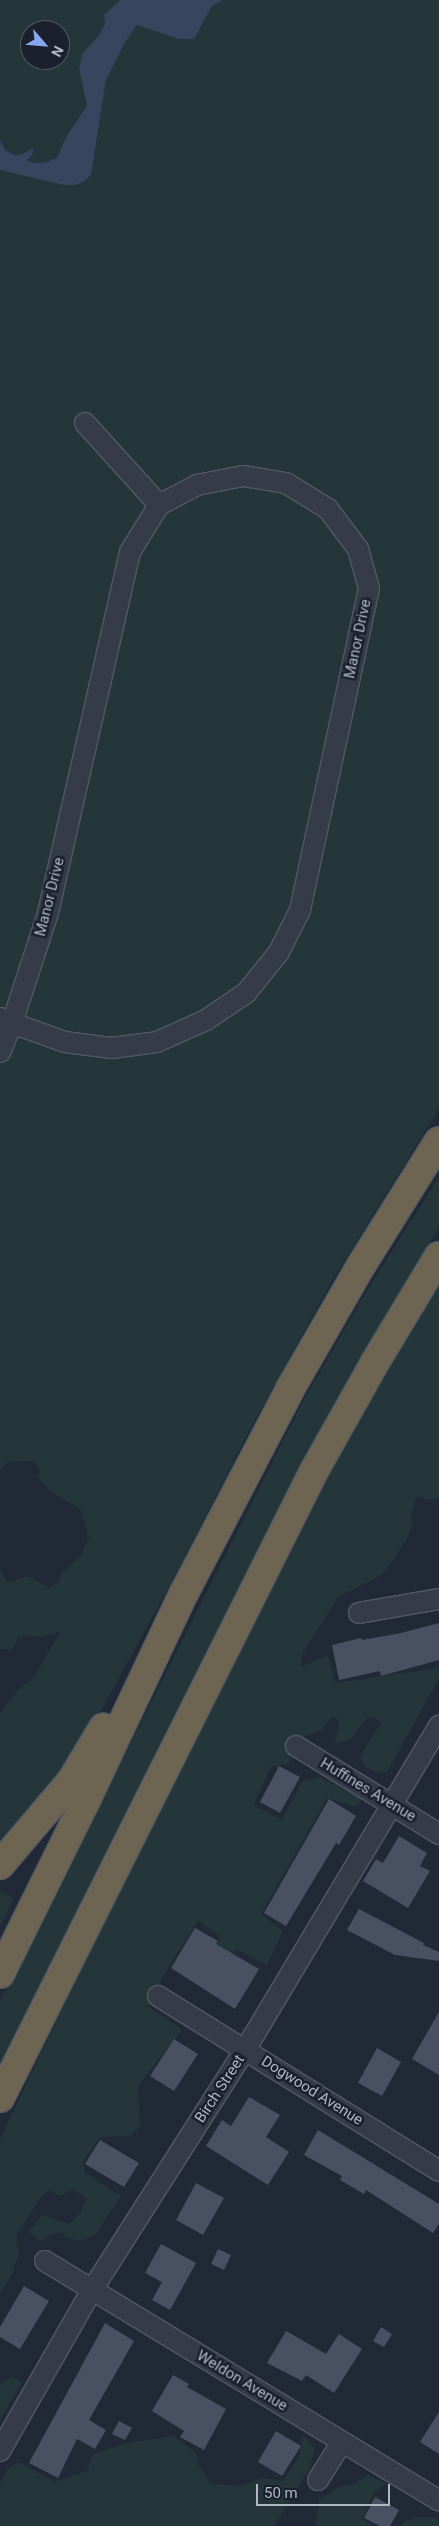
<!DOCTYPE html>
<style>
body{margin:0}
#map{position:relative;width:439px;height:2526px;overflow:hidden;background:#212937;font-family:Roboto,sans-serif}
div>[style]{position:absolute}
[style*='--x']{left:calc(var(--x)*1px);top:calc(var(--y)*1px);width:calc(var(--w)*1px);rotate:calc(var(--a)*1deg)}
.green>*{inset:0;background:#243639}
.water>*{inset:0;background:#38455f}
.building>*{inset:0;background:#485061}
.roads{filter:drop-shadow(1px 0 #525965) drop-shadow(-1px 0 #525965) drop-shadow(0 1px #525965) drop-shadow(0 -1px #525965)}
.minor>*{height:20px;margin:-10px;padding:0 10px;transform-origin:10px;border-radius:10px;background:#353b47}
.motorway>*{height:28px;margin:-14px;padding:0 14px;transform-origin:14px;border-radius:14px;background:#6d6552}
span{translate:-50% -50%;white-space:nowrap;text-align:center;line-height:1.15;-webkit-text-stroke:5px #1a202c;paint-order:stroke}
.street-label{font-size:15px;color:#afb6c4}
.north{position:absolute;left:20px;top:20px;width:50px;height:50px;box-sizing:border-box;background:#1a202c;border:1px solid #565c69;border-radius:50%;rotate:117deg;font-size:14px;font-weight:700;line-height:20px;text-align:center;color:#afb6c4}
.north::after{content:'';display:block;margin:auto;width:18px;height:22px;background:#86a7f2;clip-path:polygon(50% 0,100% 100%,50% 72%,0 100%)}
.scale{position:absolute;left:256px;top:2484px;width:134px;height:22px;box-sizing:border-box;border:2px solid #afb6c4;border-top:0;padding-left:6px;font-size:15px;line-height:18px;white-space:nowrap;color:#afb6c4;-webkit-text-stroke:4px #1a202c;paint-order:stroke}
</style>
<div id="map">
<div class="green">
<i style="clip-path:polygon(evenodd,0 0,120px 0,104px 15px,105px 24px,100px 34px,82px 54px,79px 69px,87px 104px,65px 139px,57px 158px,47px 162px,33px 163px,27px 160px,27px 150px,20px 155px,14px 155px,5px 150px,0 140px,0 0,30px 30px,60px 30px,60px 60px,30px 60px,30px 30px)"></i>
<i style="clip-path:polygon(223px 0,439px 0,439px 1109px,332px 1281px,256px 1418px,176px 1574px,92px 1727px,51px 1786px,0 1848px,0 1713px,19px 1689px,34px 1677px,61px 1631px,38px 1638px,31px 1635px,18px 1637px,13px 1649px,0 1649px,0 1570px,7px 1583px,28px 1576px,49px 1588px,59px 1582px,61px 1574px,82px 1554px,89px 1537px,80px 1509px,51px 1492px,38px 1478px,40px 1471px,35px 1461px,7px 1462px,0 1472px,0 170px,64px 185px,75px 185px,83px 182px,91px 175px,106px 80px,126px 41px,137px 25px,194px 39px,212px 6px)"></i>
<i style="clip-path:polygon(439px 1177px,439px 1228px,399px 1293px,325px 1422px,231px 1602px,0 2065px,0 2002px,302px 1403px,366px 1292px)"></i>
<i style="clip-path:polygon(439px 1276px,439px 1499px,428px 1500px,417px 1496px,411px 1514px,412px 1526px,405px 1543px,382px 1575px,338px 1597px,303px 1653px,301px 1667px,328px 1655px,335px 1683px,439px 1668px,439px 1678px,387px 1772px,379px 1773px,366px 1767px,360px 1757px,381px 1722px,371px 1716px,365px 1720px,351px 1739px,335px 1744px,339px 1720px,332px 1717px,321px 1731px,299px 1738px,289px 1763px,271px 1767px,253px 1805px,282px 1820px,302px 1782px,320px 1777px,362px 1799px,358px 1805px,353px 1806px,327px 1798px,261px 1914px,283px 1931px,267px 1965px,236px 1949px,212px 1981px,205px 1976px,220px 1936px,198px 1921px,164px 1974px,148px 2006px,182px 2030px,138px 2086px,140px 2126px,130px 2136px,100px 2137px,83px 2162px,85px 2173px,121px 2196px,95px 2235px,80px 2241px,64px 2237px,63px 2232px,51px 2234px,40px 2241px,29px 2231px,43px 2215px,69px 2224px,80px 2213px,87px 2199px,73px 2189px,60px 2196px,49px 2190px,42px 2196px,16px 2236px,19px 2253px,12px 2274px,0 2293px,0 2139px,132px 1862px,332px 1461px)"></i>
<i style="clip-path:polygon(0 1891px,14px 1898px,0 1926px)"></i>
<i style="clip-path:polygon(12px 2377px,22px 2382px,0 2420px,0 2384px)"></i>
<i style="clip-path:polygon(302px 2434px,315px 2448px,310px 2468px,274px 2526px,0 2526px,0 2483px,8px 2469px,19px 2462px,55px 2482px,87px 2471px,93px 2454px,127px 2443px,174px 2436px,195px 2452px,200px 2467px,211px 2484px,241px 2486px,262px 2478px,283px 2481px,300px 2454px)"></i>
<i style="clip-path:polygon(368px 2475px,386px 2484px,374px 2493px,362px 2519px,374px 2526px,316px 2526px,319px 2500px,339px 2487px,356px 2483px)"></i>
<i style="clip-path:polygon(420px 2517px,437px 2518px,439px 2526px,400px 2526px,405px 2521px)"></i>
</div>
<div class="water">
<i style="clip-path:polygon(120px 0,223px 0,212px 6px,194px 39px,179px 39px,137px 25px,126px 41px,106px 80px,91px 175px,83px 182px,75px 185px,64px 185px,0 170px,0 140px,5px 150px,14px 155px,20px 155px,34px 148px,32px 155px,27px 160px,33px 163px,47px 162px,57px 158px,65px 139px,87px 105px,79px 69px,82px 54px,100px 34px,105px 24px,104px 15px)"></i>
</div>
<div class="building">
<i style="clip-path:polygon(439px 1623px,439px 1660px,381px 1676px,380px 1671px,339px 1680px,332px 1645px,361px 1638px,362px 1640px,401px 1633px)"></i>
<i style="clip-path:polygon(279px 1766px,300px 1777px,280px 1813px,260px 1802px)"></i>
<i style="clip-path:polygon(329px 1799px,356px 1816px,339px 1845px,336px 1843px,286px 1926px,264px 1913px)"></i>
<i style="clip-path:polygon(399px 1836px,427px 1853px,420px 1866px,430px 1871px,408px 1908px,363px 1881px,376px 1859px,383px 1863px)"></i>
<i style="clip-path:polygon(359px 1909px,424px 1943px,423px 1945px,439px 1952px,439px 1961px,395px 1955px,347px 1930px)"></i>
<i style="clip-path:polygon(195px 1928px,218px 1941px,216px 1944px,259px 1969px,235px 2009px,171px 1968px)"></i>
<i style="clip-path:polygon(439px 2012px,439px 2075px,412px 2059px)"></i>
<i style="clip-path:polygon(174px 2039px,198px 2054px,174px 2091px,150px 2076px)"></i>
<i style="clip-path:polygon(377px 2048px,401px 2062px,382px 2096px,358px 2083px)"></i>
<i style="clip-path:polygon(249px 2097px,280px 2115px,266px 2137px,289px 2152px,268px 2185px,206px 2146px,222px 2120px,231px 2126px)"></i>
<i style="clip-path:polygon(318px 2130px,439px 2204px,439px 2224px,433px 2233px,366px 2190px,364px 2194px,340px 2180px,342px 2176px,304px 2155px)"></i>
<i style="clip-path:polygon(100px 2140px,139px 2163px,124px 2187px,85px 2164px)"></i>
<i style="clip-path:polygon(196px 2183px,224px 2198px,203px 2235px,176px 2220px)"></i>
<i style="clip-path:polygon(161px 2244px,196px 2263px,170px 2310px,152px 2300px,162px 2282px,145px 2273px)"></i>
<i style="clip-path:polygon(218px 2249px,231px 2255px,224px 2270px,211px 2264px)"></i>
<i style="clip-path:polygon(24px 2286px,49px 2301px,20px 2349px,0 2337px,0 2327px)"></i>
<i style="clip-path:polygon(105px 2323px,134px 2341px,89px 2420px,106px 2430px,95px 2449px,77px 2439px,58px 2478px,29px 2463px)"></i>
<i style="clip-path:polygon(381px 2327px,392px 2334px,384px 2347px,373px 2341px)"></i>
<i style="clip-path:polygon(286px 2331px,326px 2354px,339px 2334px,362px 2349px,334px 2393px,306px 2375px,302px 2381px,267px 2363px)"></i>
<i style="clip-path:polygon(173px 2375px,189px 2384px,187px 2387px,226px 2409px,204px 2450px,180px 2437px,184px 2431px,152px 2411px)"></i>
<i style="clip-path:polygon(439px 2412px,439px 2454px,420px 2442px)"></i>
<i style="clip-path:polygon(119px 2421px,132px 2428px,125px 2440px,112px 2434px)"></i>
<i style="clip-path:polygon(276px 2431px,301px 2446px,282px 2476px,258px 2462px)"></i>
<i style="clip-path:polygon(375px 2497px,399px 2510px,390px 2526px,380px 2526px,364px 2518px)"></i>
</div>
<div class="roads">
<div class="minor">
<i style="--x:85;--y:423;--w:110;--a:47.9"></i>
<i style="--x:0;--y:1018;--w:13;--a:23"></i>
<i style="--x:12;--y:1023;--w:56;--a:19.7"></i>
<i style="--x:65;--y:1042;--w:46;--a:7.4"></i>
<i style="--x:111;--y:1048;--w:46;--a:-7.4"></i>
<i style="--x:157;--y:1042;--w:54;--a:-24.2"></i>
<i style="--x:206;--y:1020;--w:48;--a:-34"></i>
<i style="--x:246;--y:993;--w:53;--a:-51.2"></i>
<i style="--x:279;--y:952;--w:47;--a:-63.4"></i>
<i style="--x:300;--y:910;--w:329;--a:-77.9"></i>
<i style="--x:369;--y:588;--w:41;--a:-105.8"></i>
<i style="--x:358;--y:549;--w:50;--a:-126.9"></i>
<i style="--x:328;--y:509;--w:49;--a:-148.2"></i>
<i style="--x:286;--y:483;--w:44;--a:-170.8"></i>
<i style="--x:243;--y:476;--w:47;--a:168.9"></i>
<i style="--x:197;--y:485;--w:43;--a:152.2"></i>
<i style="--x:159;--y:505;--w:55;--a:121.7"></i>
<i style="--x:130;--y:552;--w:370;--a:102.8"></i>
<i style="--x:48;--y:913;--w:116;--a:108.1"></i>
<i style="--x:12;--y:1023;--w:31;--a:112"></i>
<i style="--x:359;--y:1613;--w:81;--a:-9.9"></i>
<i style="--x:296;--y:1746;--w:168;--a:31.6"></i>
<i style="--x:158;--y:1996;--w:331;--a:31.9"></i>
<i style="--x:45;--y:2261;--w:461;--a:31.3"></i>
<i style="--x:0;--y:2451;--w:185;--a:-60.3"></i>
<i style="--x:92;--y:2290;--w:285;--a:-57.5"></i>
<i style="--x:245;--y:2050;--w:378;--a:-59.1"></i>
<i style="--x:318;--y:2480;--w:45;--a:-57.7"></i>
</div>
<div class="motorway">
<i style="--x:0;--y:1865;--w:111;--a:-49.7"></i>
<i style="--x:72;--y:1780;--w:61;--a:-59.2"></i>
<i style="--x:0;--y:1974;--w:194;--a:-63.7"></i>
<i style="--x:86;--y:1800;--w:229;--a:-64.7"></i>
<i style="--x:184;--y:1593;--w:230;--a:-62.5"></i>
<i style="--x:290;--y:1389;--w:144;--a:-60.1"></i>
<i style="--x:362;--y:1264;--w:145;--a:-58"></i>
<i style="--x:0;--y:2098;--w:701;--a:-63.4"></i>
<i style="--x:314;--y:1471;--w:123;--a:-60.7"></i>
<i style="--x:374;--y:1364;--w:126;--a:-59"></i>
</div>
</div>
<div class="street-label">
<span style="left:358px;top:639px;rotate:-78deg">Manor Drive</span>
<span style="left:50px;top:897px;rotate:-76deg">Manor Drive</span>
<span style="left:368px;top:1790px;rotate:31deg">Huffines Avenue</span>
<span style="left:220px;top:2089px;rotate:-57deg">Birch Street</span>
<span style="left:312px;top:2091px;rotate:32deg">Dogwood Avenue</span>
<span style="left:242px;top:2381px;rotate:31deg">Weldon Avenue</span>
</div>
<div class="north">N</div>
<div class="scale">50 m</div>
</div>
